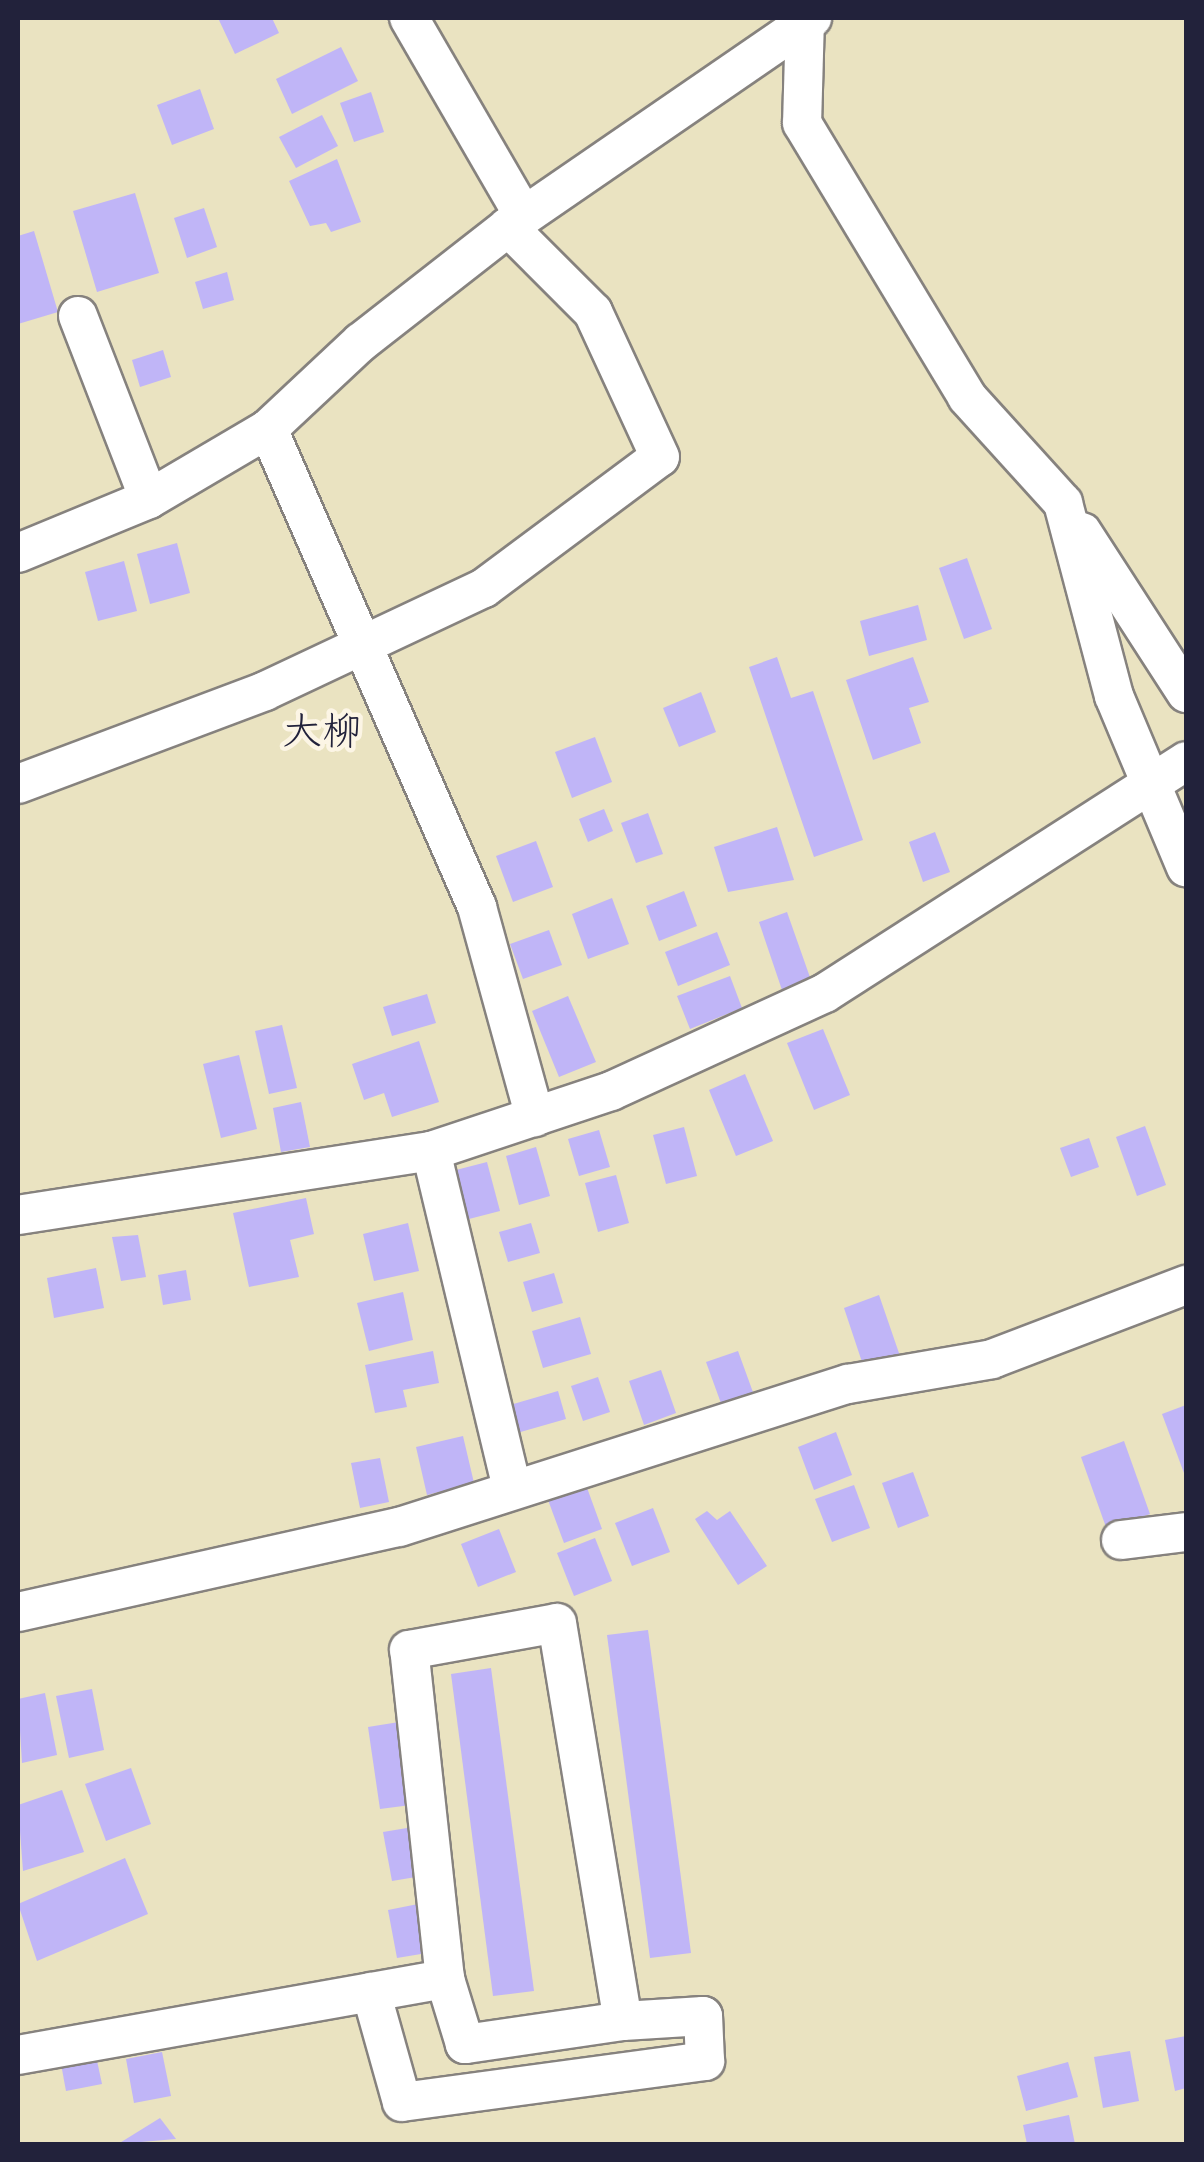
<!DOCTYPE html>
<meta charset="utf-8">
<style>
body{margin:0}
#map{position:relative;width:1204px;height:2162px;overflow:hidden;background:#eae3c1;font-family:Pangolin,"Klee One",sans-serif}
div>[style]{position:absolute}
[style*='--x']{left:calc(var(--x)*1px);top:calc(var(--y)*1px);width:calc(var(--w)*1px);rotate:calc(var(--a)*1deg)}
.building>*{inset:0;background:#c0b5f7}
.roads{filter:drop-shadow(2px 0 #86827e) drop-shadow(-2px 0 #86827e) drop-shadow(0 2px #86827e) drop-shadow(0 -2px #86827e)}
.minor>*{height:38px;margin:-19px;padding:0 19px;transform-origin:19px;border-radius:19px;background:#fff}
span{translate:-50% -50%;white-space:nowrap;text-align:center;line-height:1.15;-webkit-text-stroke:9px #fcf5e5;paint-order:stroke}
.quarter-label{font-size:40px;color:#22223b}
.frame{position:absolute;inset:0;border:20px solid #22223b;pointer-events:none}
</style>
<div id="map">
<div class="building">
<i style="clip-path:polygon(218px 18px,272px 18px,279px 33px,235px 54px)"></i>
<i style="clip-path:polygon(341px 47px,358px 81px,292px 114px,276px 79px)"></i>
<i style="clip-path:polygon(200px 89px,214px 129px,172px 145px,157px 105px)"></i>
<i style="clip-path:polygon(371px 92px,384px 132px,354px 142px,340px 103px)"></i>
<i style="clip-path:polygon(322px 115px,338px 146px,296px 168px,279px 137px)"></i>
<i style="clip-path:polygon(337px 159px,361px 222px,331px 232px,326px 223px,310px 226px,289px 181px)"></i>
<i style="clip-path:polygon(135px 193px,159px 273px,97px 292px,73px 211px)"></i>
<i style="clip-path:polygon(204px 208px,217px 247px,187px 258px,174px 218px)"></i>
<i style="clip-path:polygon(34px 231px,58px 312px,18px 324px,18px 236px)"></i>
<i style="clip-path:polygon(227px 272px,234px 300px,203px 309px,195px 282px)"></i>
<i style="clip-path:polygon(163px 350px,171px 377px,140px 387px,132px 360px)"></i>
<i style="clip-path:polygon(177px 543px,190px 593px,150px 604px,137px 554px)"></i>
<i style="clip-path:polygon(967px 558px,992px 629px,964px 639px,939px 568px)"></i>
<i style="clip-path:polygon(124px 561px,137px 611px,98px 621px,85px 572px)"></i>
<i style="clip-path:polygon(918px 605px,927px 640px,869px 656px,860px 621px)"></i>
<i style="clip-path:polygon(777px 657px,791px 698px,813px 691px,863px 840px,814px 857px,749px 667px)"></i>
<i style="clip-path:polygon(913px 657px,929px 702px,909px 708px,921px 743px,873px 760px,846px 680px)"></i>
<i style="clip-path:polygon(701px 692px,716px 732px,679px 747px,663px 708px)"></i>
<i style="clip-path:polygon(595px 737px,612px 782px,572px 798px,555px 752px)"></i>
<i style="clip-path:polygon(604px 809px,613px 831px,588px 842px,579px 819px)"></i>
<i style="clip-path:polygon(648px 813px,663px 854px,636px 863px,621px 823px)"></i>
<i style="clip-path:polygon(777px 827px,794px 880px,728px 892px,714px 847px)"></i>
<i style="clip-path:polygon(935px 832px,950px 872px,923px 882px,909px 842px)"></i>
<i style="clip-path:polygon(536px 841px,553px 887px,513px 902px,496px 856px)"></i>
<i style="clip-path:polygon(684px 891px,697px 926px,659px 941px,646px 906px)"></i>
<i style="clip-path:polygon(612px 898px,629px 944px,588px 959px,572px 914px)"></i>
<i style="clip-path:polygon(787px 912px,812px 983px,783px 993px,759px 922px)"></i>
<i style="clip-path:polygon(549px 930px,562px 965px,523px 979px,510px 944px)"></i>
<i style="clip-path:polygon(717px 932px,730px 965px,678px 986px,665px 952px)"></i>
<i style="clip-path:polygon(730px 976px,742px 1008px,690px 1029px,677px 996px)"></i>
<i style="clip-path:polygon(427px 994px,436px 1023px,392px 1036px,383px 1007px)"></i>
<i style="clip-path:polygon(568px 996px,596px 1062px,559px 1077px,532px 1011px)"></i>
<i style="clip-path:polygon(282px 1025px,297px 1088px,269px 1094px,255px 1031px)"></i>
<i style="clip-path:polygon(823px 1029px,850px 1095px,814px 1110px,787px 1043px)"></i>
<i style="clip-path:polygon(419px 1041px,439px 1102px,392px 1117px,384px 1093px,364px 1100px,352px 1064px)"></i>
<i style="clip-path:polygon(239px 1055px,257px 1129px,221px 1138px,203px 1064px)"></i>
<i style="clip-path:polygon(745px 1074px,773px 1141px,736px 1156px,709px 1090px)"></i>
<i style="clip-path:polygon(301px 1102px,310px 1147px,281px 1152px,273px 1108px)"></i>
<i style="clip-path:polygon(1145px 1126px,1166px 1185px,1137px 1196px,1116px 1137px)"></i>
<i style="clip-path:polygon(684px 1127px,697px 1176px,666px 1184px,653px 1135px)"></i>
<i style="clip-path:polygon(599px 1130px,610px 1167px,579px 1176px,568px 1139px)"></i>
<i style="clip-path:polygon(1089px 1138px,1099px 1167px,1071px 1177px,1060px 1148px)"></i>
<i style="clip-path:polygon(536px 1147px,550px 1196px,519px 1205px,506px 1156px)"></i>
<i style="clip-path:polygon(487px 1162px,500px 1211px,469px 1219px,456px 1170px)"></i>
<i style="clip-path:polygon(616px 1175px,629px 1223px,598px 1232px,585px 1183px)"></i>
<i style="clip-path:polygon(306px 1198px,314px 1234px,290px 1240px,299px 1277px,249px 1287px,233px 1213px)"></i>
<i style="clip-path:polygon(408px 1223px,419px 1271px,374px 1281px,363px 1234px)"></i>
<i style="clip-path:polygon(531px 1223px,540px 1253px,508px 1262px,499px 1232px)"></i>
<i style="clip-path:polygon(138px 1235px,146px 1277px,121px 1281px,112px 1237px)"></i>
<i style="clip-path:polygon(96px 1268px,104px 1308px,54px 1318px,47px 1278px)"></i>
<i style="clip-path:polygon(186px 1270px,191px 1300px,163px 1305px,158px 1275px)"></i>
<i style="clip-path:polygon(554px 1273px,563px 1303px,532px 1312px,523px 1282px)"></i>
<i style="clip-path:polygon(403px 1292px,413px 1340px,369px 1351px,357px 1303px)"></i>
<i style="clip-path:polygon(879px 1295px,900px 1356px,864px 1368px,844px 1308px)"></i>
<i style="clip-path:polygon(580px 1317px,591px 1354px,543px 1368px,532px 1331px)"></i>
<i style="clip-path:polygon(433px 1351px,439px 1383px,403px 1390px,407px 1407px,375px 1413px,365px 1365px)"></i>
<i style="clip-path:polygon(738px 1351px,754px 1395px,722px 1406px,706px 1362px)"></i>
<i style="clip-path:polygon(661px 1370px,676px 1413px,644px 1425px,629px 1381px)"></i>
<i style="clip-path:polygon(598px 1377px,610px 1412px,583px 1421px,571px 1386px)"></i>
<i style="clip-path:polygon(558px 1391px,566px 1419px,517px 1433px,510px 1405px)"></i>
<i style="clip-path:polygon(1186px 1405px,1186px 1472px,1184px 1473px,1162px 1414px)"></i>
<i style="clip-path:polygon(836px 1432px,852px 1475px,814px 1490px,798px 1447px)"></i>
<i style="clip-path:polygon(463px 1436px,474px 1483px,427px 1495px,416px 1447px)"></i>
<i style="clip-path:polygon(1124px 1441px,1150px 1514px,1107px 1530px,1081px 1457px)"></i>
<i style="clip-path:polygon(380px 1458px,389px 1502px,360px 1508px,351px 1463px)"></i>
<i style="clip-path:polygon(913px 1472px,929px 1516px,898px 1528px,882px 1483px)"></i>
<i style="clip-path:polygon(586px 1485px,602px 1529px,564px 1543px,548px 1500px)"></i>
<i style="clip-path:polygon(854px 1485px,870px 1528px,832px 1542px,815px 1499px)"></i>
<i style="clip-path:polygon(653px 1508px,670px 1552px,632px 1566px,615px 1523px)"></i>
<i style="clip-path:polygon(707px 1511px,717px 1520px,730px 1511px,767px 1566px,738px 1585px,695px 1519px)"></i>
<i style="clip-path:polygon(499px 1529px,516px 1572px,478px 1587px,461px 1544px)"></i>
<i style="clip-path:polygon(595px 1538px,612px 1581px,574px 1596px,557px 1553px)"></i>
<i style="clip-path:polygon(648px 1630px,691px 1953px,650px 1958px,607px 1635px)"></i>
<i style="clip-path:polygon(491px 1668px,534px 1991px,493px 1996px,451px 1674px)"></i>
<i style="clip-path:polygon(92px 1689px,104px 1750px,69px 1758px,56px 1696px)"></i>
<i style="clip-path:polygon(45px 1693px,57px 1755px,22px 1763px,18px 1699px)"></i>
<i style="clip-path:polygon(399px 1722px,411px 1805px,380px 1809px,368px 1727px)"></i>
<i style="clip-path:polygon(131px 1768px,151px 1824px,106px 1841px,85px 1784px)"></i>
<i style="clip-path:polygon(62px 1790px,84px 1852px,23px 1871px,18px 1805px)"></i>
<i style="clip-path:polygon(413px 1827px,422px 1876px,392px 1881px,383px 1832px)"></i>
<i style="clip-path:polygon(125px 1858px,148px 1914px,37px 1961px,18px 1904px)"></i>
<i style="clip-path:polygon(418px 1904px,427px 1953px,397px 1958px,388px 1910px)"></i>
<i style="clip-path:polygon(1186px 2036px,1186px 2088px,1175px 2091px,1165px 2040px)"></i>
<i style="clip-path:polygon(1130px 2051px,1139px 2101px,1103px 2108px,1094px 2057px)"></i>
<i style="clip-path:polygon(162px 2052px,171px 2096px,134px 2103px,126px 2059px)"></i>
<i style="clip-path:polygon(96px 2056px,102px 2084px,66px 2091px,61px 2064px)"></i>
<i style="clip-path:polygon(1068px 2062px,1078px 2097px,1026px 2111px,1017px 2076px)"></i>
<i style="clip-path:polygon(1069px 2115px,1075px 2144px,1027px 2144px,1023px 2125px)"></i>
<i style="clip-path:polygon(160px 2118px,176px 2139px,118px 2144px)"></i>
</div>
<div class="roads">
<div class="minor">
<i style="--x:409;--y:18;--w:229;--a:59.9"></i>
<i style="--x:805;--y:18;--w:105;--a:91.6"></i>
<i style="--x:802;--y:123;--w:320;--a:58.9"></i>
<i style="--x:967;--y:397;--w:143;--a:47.8"></i>
<i style="--x:1063;--y:503;--w:200;--a:75.2"></i>
<i style="--x:1114;--y:696;--w:186;--a:67.2"></i>
<i style="--x:78;--y:316;--w:196;--a:68.8"></i>
<i style="--x:268;--y:429;--w:522;--a:66.38"></i>
<i style="--x:477;--y:907;--w:218;--a:74.6"></i>
<i style="--x:1082;--y:532;--w:192;--a:57.1"></i>
<i style="--x:18;--y:553;--w:142;--a:-22.4"></i>
<i style="--x:149;--y:499;--w:138;--a:-30.5"></i>
<i style="--x:268;--y:429;--w:127;--a:-43.1"></i>
<i style="--x:361;--y:342;--w:187;--a:-38"></i>
<i style="--x:508;--y:227;--w:369;--a:-34.5"></i>
<i style="--x:18;--y:784;--w:264;--a:-20.6"></i>
<i style="--x:265;--y:691;--w:242;--a:-25.2"></i>
<i style="--x:484;--y:588;--w:219;--a:-36.7"></i>
<i style="--x:660;--y:457;--w:160;--a:-114.8"></i>
<i style="--x:593;--y:312;--w:120;--a:-135"></i>
<i style="--x:431;--y:1151;--w:347;--a:76.5"></i>
<i style="--x:18;--y:1215;--w:418;--a:-8.8"></i>
<i style="--x:431;--y:1151;--w:190;--a:-18.4"></i>
<i style="--x:611;--y:1091;--w:235;--a:-24.6"></i>
<i style="--x:825;--y:993;--w:429;--a:-32.7"></i>
<i style="--x:1121;--y:1540;--w:65;--a:-7"></i>
<i style="--x:18;--y:1612;--w:390;--a:-12.6"></i>
<i style="--x:399;--y:1527;--w:471;--a:-17.7"></i>
<i style="--x:848;--y:1384;--w:146;--a:-9.8"></i>
<i style="--x:992;--y:1359;--w:208;--a:-20.9"></i>
<i style="--x:557;--y:1623;--w:403;--a:80.6"></i>
<i style="--x:623;--y:2021;--w:160;--a:171.7"></i>
<i style="--x:465;--y:2044;--w:68;--a:-107.1"></i>
<i style="--x:445;--y:1979;--w:331;--a:-96.2"></i>
<i style="--x:409;--y:1650;--w:150;--a:-10.3"></i>
<i style="--x:371;--y:1992;--w:114;--a:74.3"></i>
<i style="--x:402;--y:2102;--w:306;--a:-7.7"></i>
<i style="--x:705;--y:2061;--w:45;--a:-92.5"></i>
<i style="--x:703;--y:2016;--w:80;--a:176.4"></i>
<i style="--x:18;--y:2055;--w:434;--a:-10.1"></i>
</div>
</div>
<div class="quarter-label">
<span style="left:322px;top:732px">大柳</span>
</div>
<div class="frame"></div>
</div>
